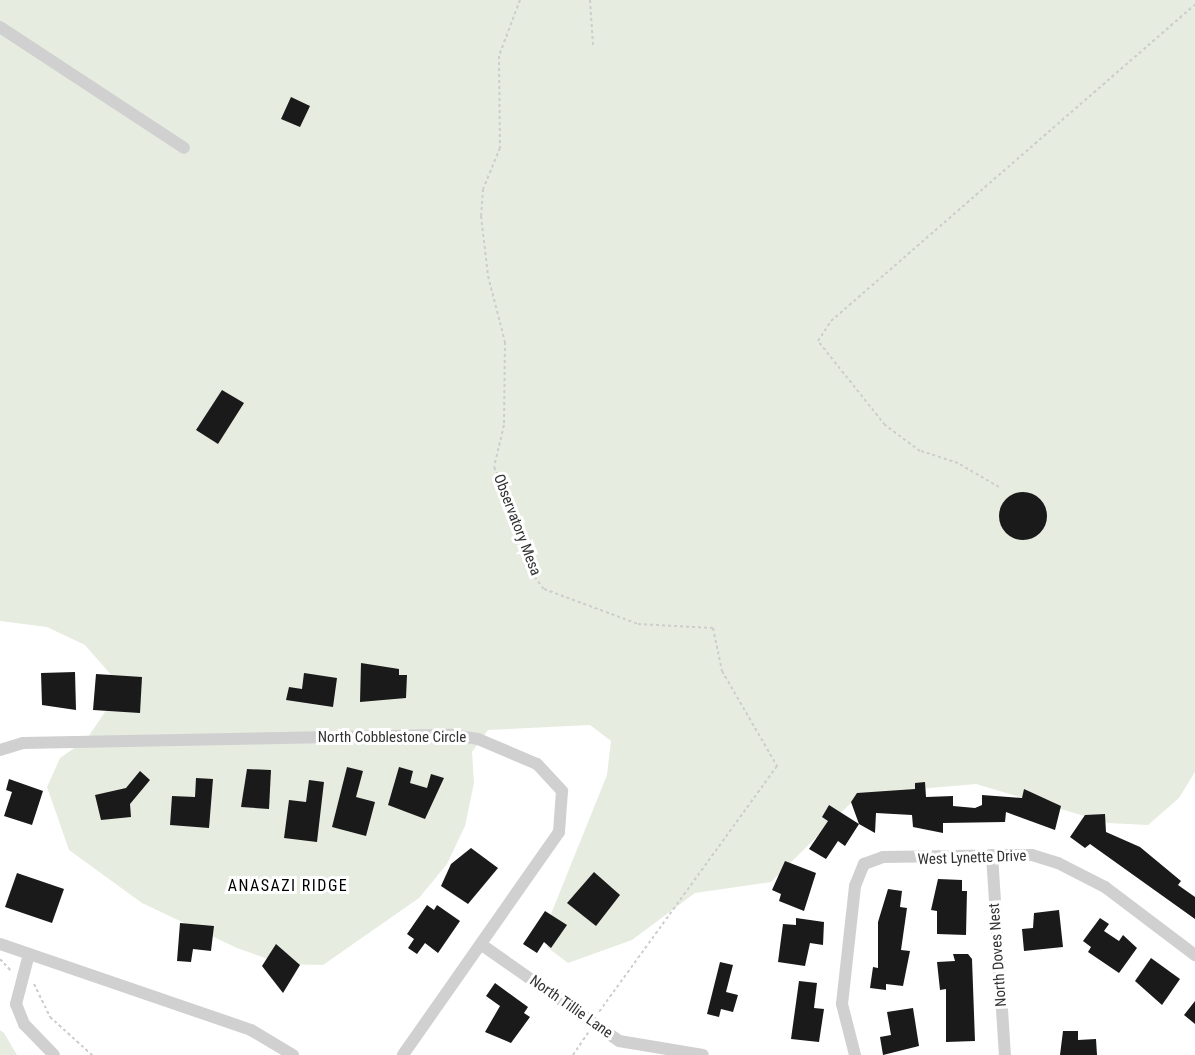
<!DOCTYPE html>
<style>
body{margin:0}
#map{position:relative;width:1195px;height:1055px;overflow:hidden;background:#fff;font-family:"Roboto Condensed",sans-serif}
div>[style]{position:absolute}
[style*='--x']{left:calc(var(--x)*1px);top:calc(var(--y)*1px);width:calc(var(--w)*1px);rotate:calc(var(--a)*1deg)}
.green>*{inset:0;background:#e6ecdf}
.building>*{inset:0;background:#1a1a1a}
.round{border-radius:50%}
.path>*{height:2px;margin-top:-1px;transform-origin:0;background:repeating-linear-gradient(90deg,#cdcdcd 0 3px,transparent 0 6px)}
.minor>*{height:12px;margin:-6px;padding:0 6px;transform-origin:6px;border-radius:6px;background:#d0d0d0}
span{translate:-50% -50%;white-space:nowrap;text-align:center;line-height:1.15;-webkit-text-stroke:6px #fff;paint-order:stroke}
.street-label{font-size:15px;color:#333}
.neighbourhood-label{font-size:16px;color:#000;letter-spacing:1.5px}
</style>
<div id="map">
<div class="green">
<i style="clip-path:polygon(0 0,1195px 0,1195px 772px,1179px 798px,1148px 825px,1108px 823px,976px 784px,860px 794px,771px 882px,695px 893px,632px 940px,568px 963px,547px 947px,551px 914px,607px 775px,611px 741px,590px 725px,488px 730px,472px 752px,474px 783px,465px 826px,447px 864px,419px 898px,323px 965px,282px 964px,237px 948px,142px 903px,69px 850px,47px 787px,60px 758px,86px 740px,107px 709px,112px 676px,85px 645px,47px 627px,0 621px)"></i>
<i style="clip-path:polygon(0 1030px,4px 1033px,17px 1055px,0 1055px)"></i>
</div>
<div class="building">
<i style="clip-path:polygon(291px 97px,310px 106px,300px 127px,281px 119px)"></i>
<i style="clip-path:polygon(222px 390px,244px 403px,218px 444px,196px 430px)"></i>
<i class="round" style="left:999px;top:492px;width:48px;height:48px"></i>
<i style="clip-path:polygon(361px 663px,399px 669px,399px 675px,407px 675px,406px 698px,360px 702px)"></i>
<i style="clip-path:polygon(75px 672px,76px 710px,42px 705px,41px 673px)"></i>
<i style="clip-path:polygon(304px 673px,337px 678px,333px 707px,286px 700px,289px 687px,302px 689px)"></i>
<i style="clip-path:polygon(96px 674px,142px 677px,140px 713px,93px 710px)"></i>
<i style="clip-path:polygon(347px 767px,363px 771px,356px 797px,375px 802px,366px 836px,332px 827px)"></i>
<i style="clip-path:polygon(399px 767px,413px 771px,410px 783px,427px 788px,431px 774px,444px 778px,425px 819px,388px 805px)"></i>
<i style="clip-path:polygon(247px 769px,271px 770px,269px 809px,241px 807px)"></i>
<i style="clip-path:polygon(140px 771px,150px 780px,130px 804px,131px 817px,101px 820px,95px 795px,126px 788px)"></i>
<i style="clip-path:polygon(196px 778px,213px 779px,209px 828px,170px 825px,172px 796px,195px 797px)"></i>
<i style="clip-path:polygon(9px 779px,43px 791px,32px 825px,4px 816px,12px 792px,6px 790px)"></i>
<i style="clip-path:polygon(309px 780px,324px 782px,317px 842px,284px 838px,289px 800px,306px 802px)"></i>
<i style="clip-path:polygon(925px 782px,926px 797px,953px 796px,953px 806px,975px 808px,982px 805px,982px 795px,1022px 798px,1024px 789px,1061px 806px,1055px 830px,1006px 812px,1005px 822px,943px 823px,943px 833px,913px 827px,912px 815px,876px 813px,875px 833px,859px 824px,851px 802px,857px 793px,915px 789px,915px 783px)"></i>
<i style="clip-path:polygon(829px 805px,859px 824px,845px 846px,838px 841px,826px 859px,809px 849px,828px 821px,822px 817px)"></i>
<i style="clip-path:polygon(1105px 814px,1106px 832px,1140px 847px,1181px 881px,1178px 885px,1195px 897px,1195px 919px,1090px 844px,1085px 848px,1070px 837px,1085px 815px)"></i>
<i style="clip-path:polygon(471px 848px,498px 868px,468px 904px,441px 886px,451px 864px)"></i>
<i style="clip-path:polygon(785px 861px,816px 873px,804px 911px,779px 901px,781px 894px,772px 890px)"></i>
<i style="clip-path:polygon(594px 872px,620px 895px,596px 926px,567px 903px)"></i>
<i style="clip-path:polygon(17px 873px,64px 889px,52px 923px,5px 907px)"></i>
<i style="clip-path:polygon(938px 879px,962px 880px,962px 891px,967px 891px,966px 935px,937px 934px,937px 911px,931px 910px)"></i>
<i style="clip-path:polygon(888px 889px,902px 891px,900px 907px,907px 908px,901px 950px,910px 951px,903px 986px,886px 984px,886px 990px,870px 988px,873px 967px,878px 968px,878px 922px)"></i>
<i style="clip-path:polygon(427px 905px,434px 910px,437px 905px,460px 921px,438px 953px,425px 943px,417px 954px,408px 948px,414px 939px,407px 934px)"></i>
<i style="clip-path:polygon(1059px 910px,1063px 947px,1024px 951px,1022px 929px,1033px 928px,1034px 913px)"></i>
<i style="clip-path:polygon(545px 911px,567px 925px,551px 948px,544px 942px,537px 953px,523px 944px)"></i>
<i style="clip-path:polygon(796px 918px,824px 922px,823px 945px,810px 943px,805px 966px,778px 962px,783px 924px,796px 925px)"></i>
<i style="clip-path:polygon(1100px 918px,1109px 924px,1104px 931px,1119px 941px,1123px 935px,1137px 948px,1119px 973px,1088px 952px,1091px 947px,1083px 941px)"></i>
<i style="clip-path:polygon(180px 923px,214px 926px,211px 951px,193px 949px,191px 962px,177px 961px)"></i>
<i style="clip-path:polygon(276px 944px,300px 965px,283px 993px,262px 966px)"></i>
<i style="clip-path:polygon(953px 954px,968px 954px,972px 959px,975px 1041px,946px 1042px,946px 989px,940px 990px,937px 962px,955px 961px)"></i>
<i style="clip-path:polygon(1151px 958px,1180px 979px,1162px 1005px,1135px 981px)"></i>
<i style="clip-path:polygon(720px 962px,733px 965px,726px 992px,738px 995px,733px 1012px,721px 1009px,719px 1017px,707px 1014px)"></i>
<i style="clip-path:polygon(799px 981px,817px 983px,814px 1008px,824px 1009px,819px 1042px,791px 1039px)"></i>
<i style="clip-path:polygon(495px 983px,528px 1007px,524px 1013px,530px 1017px,511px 1043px,485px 1032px,500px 1006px,486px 996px)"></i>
<i style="clip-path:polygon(1195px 1001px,1195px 1024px,1184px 1015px)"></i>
<i style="clip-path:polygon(913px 1008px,919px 1046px,883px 1055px,880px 1037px,891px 1035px,887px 1012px)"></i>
<i style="clip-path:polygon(1063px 1031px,1078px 1031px,1078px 1040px,1096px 1039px,1097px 1055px,1060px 1055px)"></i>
</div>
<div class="path">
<i style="--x:520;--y:0;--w:60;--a:110.6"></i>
<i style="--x:499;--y:56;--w:92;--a:89.4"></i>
<i style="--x:500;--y:148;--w:44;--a:112.5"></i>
<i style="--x:483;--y:189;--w:27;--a:94"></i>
<i style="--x:481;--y:216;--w:60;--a:83.3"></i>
<i style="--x:488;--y:276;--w:68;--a:75.6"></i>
<i style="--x:505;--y:342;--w:83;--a:90.7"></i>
<i style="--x:504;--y:425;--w:43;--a:103.4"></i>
<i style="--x:494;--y:467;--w:55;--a:65.3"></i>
<i style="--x:517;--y:517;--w:57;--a:75.7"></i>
<i style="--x:531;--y:572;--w:21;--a:53"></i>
<i style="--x:544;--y:589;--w:100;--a:20.4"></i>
<i style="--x:638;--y:624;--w:75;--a:3.1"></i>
<i style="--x:713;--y:628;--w:44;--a:78.2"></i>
<i style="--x:722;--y:671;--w:110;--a:59.9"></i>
<i style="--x:777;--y:766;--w:304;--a:125.9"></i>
<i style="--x:590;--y:0;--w:45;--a:86.2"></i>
<i style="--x:999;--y:487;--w:48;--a:-149.7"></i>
<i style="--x:958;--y:463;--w:40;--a:-162"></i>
<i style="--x:920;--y:451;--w:44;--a:-143.4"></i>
<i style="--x:885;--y:425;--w:107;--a:-128.6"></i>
<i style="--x:818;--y:341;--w:24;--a:-57"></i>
<i style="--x:831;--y:321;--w:482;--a:-41"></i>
<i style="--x:0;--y:959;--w:16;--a:47"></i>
<i style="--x:34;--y:984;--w:37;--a:64"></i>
<i style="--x:50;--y:1017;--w:57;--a:42.1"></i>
<i style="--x:573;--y:1055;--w:27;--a:-56"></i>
</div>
<div class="minor">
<i style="--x:0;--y:27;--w:220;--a:33.3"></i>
<i style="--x:0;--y:750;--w:24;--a:-17"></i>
<i style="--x:23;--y:743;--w:430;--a:-1.1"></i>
<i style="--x:453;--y:735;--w:25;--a:9"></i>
<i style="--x:478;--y:739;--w:64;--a:23"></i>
<i style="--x:537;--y:764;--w:37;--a:47"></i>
<i style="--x:562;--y:791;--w:41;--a:94.2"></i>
<i style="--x:559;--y:832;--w:272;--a:125"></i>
<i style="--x:992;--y:855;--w:200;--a:86.3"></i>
<i style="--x:0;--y:944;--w:265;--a:18.9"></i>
<i style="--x:251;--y:1030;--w:49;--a:30.8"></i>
<i style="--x:482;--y:945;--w:167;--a:35"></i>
<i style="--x:619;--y:1041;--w:85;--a:9.5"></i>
<i style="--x:29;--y:954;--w:52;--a:104.6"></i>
<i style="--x:16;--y:1004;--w:22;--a:68"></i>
<i style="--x:24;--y:1024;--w:43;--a:45.9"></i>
<i style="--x:855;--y:1055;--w:53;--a:-104.3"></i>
<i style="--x:842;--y:1004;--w:119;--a:-83.7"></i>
<i style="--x:855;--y:886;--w:24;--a:-68"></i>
<i style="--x:864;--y:864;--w:20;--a:-20"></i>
<i style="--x:883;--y:857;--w:149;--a:-0.8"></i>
<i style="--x:1032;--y:855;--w:27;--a:17"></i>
<i style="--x:1058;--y:863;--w:53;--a:27.1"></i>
<i style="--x:1105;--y:887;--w:113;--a:37.1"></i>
</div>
<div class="street-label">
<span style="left:517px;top:525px;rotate:69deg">Observatory Mesa</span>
<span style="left:392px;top:738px">North Cobblestone Circle</span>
<span style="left:972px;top:858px;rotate:-2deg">West Lynette Drive</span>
<span style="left:998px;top:955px;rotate:-94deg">North Doves Nest</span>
<span style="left:571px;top:1007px;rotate:35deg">North Tillie Lane</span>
</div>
<div class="neighbourhood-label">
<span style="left:288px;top:886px">ANASAZI RIDGE</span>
</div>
</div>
